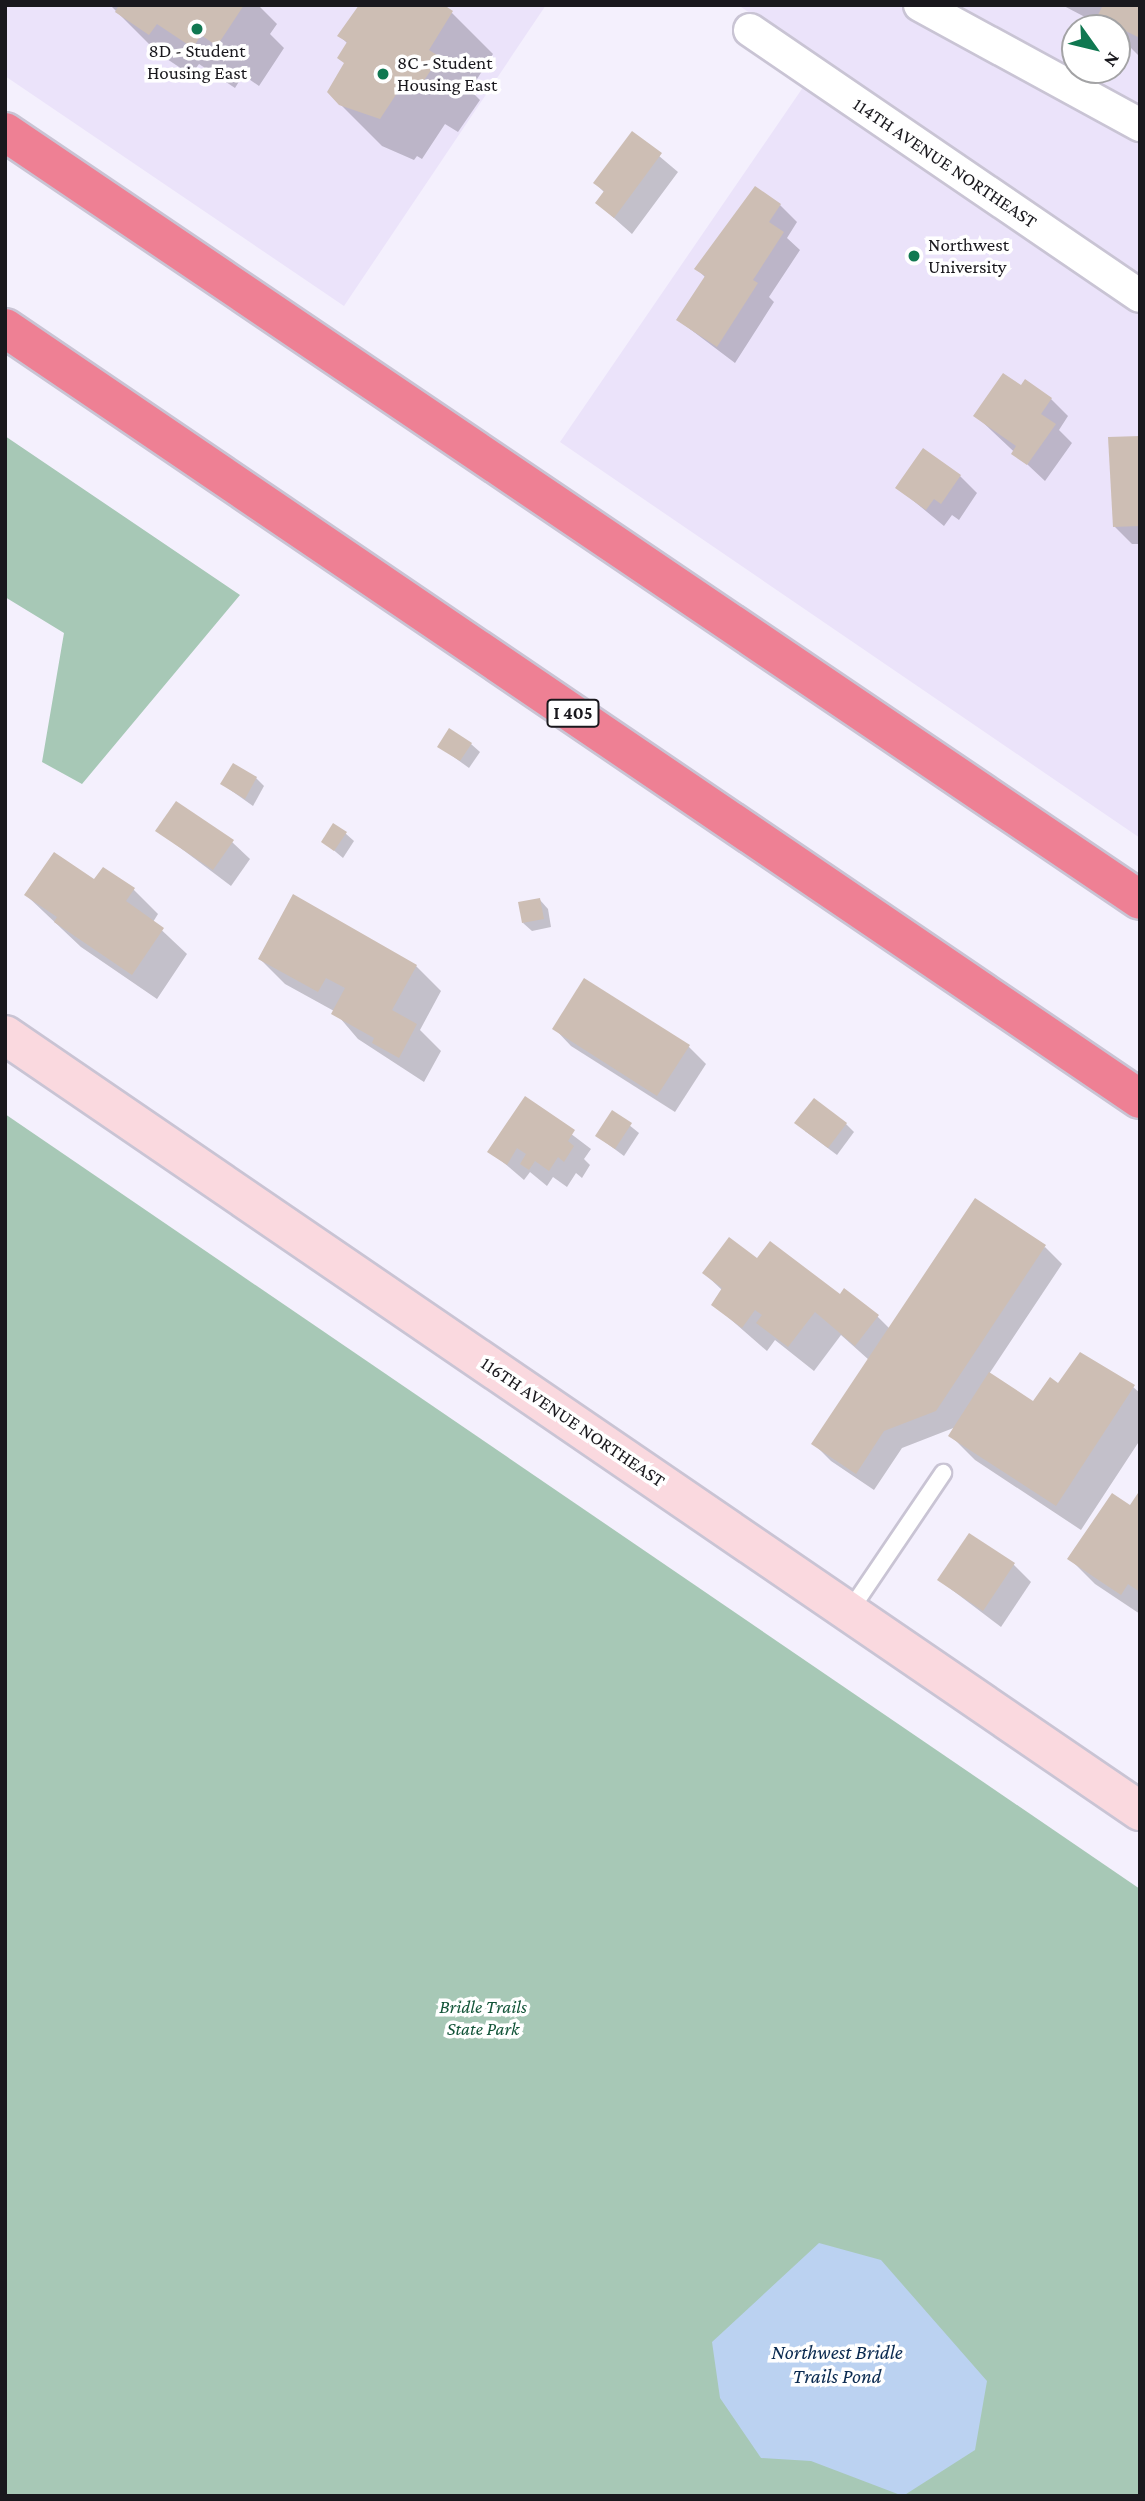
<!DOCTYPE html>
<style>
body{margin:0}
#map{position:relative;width:1145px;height:2501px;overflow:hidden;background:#f4f0fd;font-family:"Crimson Pro",serif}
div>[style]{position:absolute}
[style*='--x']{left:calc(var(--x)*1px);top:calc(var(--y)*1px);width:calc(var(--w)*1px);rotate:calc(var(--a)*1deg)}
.built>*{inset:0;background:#ebe3fa}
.green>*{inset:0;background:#a7c8b6}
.water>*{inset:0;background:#bbd2f1}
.shadow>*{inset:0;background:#0003}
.building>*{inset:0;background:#cdbeb4}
.roads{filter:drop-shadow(2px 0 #c9c4d4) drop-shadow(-2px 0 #c9c4d4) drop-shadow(0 2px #c9c4d4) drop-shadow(0 -2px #c9c4d4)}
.lane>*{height:16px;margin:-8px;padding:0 8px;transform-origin:8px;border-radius:8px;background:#fff}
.street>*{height:32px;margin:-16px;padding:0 16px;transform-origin:16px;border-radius:16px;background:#fff}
.secondary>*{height:38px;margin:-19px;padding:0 19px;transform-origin:19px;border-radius:19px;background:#fad9df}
.highway>*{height:38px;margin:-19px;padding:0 19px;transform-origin:19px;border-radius:19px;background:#ee8094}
.dots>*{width:19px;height:19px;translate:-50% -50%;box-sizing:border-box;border:4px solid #fff;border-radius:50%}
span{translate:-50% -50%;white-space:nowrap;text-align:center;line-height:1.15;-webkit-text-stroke:7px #fff;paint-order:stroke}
.shield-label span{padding:2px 5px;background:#fff;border:2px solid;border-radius:5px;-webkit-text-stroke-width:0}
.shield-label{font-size:18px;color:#19181d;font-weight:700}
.poi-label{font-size:19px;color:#19181d}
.left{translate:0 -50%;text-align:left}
.street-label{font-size:19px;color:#19181d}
.park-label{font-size:19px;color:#125438;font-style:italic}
.water-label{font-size:21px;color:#0a2a50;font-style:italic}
.frame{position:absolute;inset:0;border:7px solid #19181d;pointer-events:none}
.north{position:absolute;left:1061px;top:14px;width:70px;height:70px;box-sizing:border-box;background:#fff;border:2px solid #a3a3a5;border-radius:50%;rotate:124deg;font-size:19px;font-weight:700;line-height:28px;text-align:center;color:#19181d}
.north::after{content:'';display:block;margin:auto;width:24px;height:32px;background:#107851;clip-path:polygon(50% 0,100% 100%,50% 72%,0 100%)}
</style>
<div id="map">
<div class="built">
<i style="clip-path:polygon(5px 5px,546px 5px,344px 306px,5px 76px)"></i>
<i style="clip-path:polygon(evenodd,738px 5px,1140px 5px,1140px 838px,560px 442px,821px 61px,738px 5px,1075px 28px,1117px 28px,1117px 70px,1075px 70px,1075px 28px)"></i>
</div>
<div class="green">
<i style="clip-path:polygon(5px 436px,240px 595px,82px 784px,42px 762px,64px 633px,5px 597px)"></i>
<i style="clip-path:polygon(5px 1114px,1140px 1889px,1140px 2496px,5px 2496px)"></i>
</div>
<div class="water">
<i style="clip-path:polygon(819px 2243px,881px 2260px,987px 2381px,975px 2450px,903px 2496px,811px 2461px,761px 2458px,720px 2398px,712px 2342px)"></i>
</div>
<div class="shadow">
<i style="clip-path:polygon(110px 5px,258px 5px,277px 24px,270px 34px,284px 48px,259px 86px,243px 75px,235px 88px,199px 64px,191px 75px,158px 53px)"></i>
<i style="clip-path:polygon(1140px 5px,1140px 57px,1117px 34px,1117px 28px,1106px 28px,1062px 5px)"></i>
<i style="clip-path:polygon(452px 13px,493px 54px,470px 90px,480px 100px,458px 132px,445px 124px,422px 159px,417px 156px,414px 160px,382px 146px,340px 104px,348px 44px,340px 36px)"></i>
<i style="clip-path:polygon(633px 134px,678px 172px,632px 234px,597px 203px,605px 193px,595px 183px)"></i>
<i style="clip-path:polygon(780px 205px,797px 222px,787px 238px,800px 250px,769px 297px,774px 302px,735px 363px,678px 320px,706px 278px,696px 268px)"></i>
<i style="clip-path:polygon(1022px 388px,1051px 399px,1068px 416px,1059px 430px,1072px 443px,1045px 481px,975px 415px)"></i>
<i style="clip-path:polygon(1140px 437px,1140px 544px,1132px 544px,1115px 527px)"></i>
<i style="clip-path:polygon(960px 476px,977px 493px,959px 520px,952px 515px,944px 526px,898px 488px)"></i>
<i style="clip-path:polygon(471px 744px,480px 752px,469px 768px,440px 747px)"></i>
<i style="clip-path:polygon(256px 778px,264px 786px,253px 806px,222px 784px)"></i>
<i style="clip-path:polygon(158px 831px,232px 842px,250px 859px,231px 886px)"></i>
<i style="clip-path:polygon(345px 833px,354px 841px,343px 858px,324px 842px)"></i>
<i style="clip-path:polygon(133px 889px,158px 914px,153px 922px,187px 954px,157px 999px,81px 947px,26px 895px)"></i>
<i style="clip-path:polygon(540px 900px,548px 909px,551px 927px,532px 931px,523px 923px)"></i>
<i style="clip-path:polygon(260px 959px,416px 966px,441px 991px,420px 1030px,441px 1051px,424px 1082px,358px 1039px,334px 1011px,285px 984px)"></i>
<i style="clip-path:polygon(554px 1028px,689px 1047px,706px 1064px,675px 1112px,571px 1046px)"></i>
<i style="clip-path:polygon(525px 1099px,591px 1149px,584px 1159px,590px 1165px,582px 1178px,576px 1173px,567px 1187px,553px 1177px,547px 1186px,530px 1172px,524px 1180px,490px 1151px)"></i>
<i style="clip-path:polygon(613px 1112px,639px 1133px,624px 1156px,597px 1136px)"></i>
<i style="clip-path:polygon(846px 1124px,854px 1132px,837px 1155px,805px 1131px)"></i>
<i style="clip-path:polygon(1045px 1247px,1062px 1264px,989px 1374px,1034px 1404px,1058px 1385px,1133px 1387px,1140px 1393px,1140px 1440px,1081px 1530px,975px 1460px,950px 1435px,956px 1427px,902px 1448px,874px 1490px,831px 1461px,814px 1444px,869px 1360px,841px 1335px,814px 1371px,775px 1340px,767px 1351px,713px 1304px,723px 1291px,704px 1273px,757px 1261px,841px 1296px,877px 1316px,890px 1329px)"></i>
<i style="clip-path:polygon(1140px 1493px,1140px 1614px,1095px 1584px,1070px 1559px,1130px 1508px)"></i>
<i style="clip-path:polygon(1013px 1564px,1031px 1582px,1001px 1627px,939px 1580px)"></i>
</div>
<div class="building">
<i style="clip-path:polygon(119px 5px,244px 5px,217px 46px,201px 35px,193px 48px,157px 24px,149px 35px,115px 12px)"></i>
<i style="clip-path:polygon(359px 5px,444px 5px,453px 11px,429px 50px,440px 57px,416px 92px,403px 84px,380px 119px,339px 105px,327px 92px,344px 63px,337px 58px,347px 42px,337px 36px)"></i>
<i style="clip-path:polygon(1103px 5px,1140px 5px,1140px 38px,1097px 17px)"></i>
<i style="clip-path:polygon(632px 131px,662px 153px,614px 218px,595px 203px,604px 191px,593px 183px)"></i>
<i style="clip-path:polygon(755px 186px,781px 204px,769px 222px,784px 232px,753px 280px,758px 283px,717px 347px,676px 320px,705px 276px,694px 269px)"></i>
<i style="clip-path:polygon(1003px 373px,1021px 385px,1025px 379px,1052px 398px,1041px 414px,1056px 424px,1027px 465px,1011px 454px,1016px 446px,973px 416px)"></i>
<i style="clip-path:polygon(1140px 436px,1140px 526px,1113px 527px,1108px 437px)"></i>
<i style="clip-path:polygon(923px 448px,961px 475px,941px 504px,934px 499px,926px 510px,895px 488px)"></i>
<i style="clip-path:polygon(449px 728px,472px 743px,460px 761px,437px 747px)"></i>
<i style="clip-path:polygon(233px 763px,257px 777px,245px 799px,220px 784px)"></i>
<i style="clip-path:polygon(176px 801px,234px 840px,213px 870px,155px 831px)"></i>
<i style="clip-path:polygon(333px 823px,347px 832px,334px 851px,321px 842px)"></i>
<i style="clip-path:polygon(54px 852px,94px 879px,103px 867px,135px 888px,126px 901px,164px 928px,132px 975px,54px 922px,57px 917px,24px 895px)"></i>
<i style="clip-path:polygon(293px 894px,417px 965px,392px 1010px,417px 1024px,399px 1058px,372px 1043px,374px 1038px,331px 1014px,345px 988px,326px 978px,318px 992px,258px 959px)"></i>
<i style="clip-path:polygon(540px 898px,544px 919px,522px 923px,518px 902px)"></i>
<i style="clip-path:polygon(584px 978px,690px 1045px,657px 1096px,552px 1029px)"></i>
<i style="clip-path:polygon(525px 1096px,575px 1130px,568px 1141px,574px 1146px,564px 1162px,558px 1157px,549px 1171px,535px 1161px,529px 1170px,520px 1164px,526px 1154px,517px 1148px,507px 1165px,487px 1152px)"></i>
<i style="clip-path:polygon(814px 1098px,847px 1123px,828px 1148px,794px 1123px)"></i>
<i style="clip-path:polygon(612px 1110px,632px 1123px,615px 1149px,595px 1136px)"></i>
<i style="clip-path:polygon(975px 1198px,1046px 1245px,936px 1411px,884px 1431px,856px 1474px,811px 1444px)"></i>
<i style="clip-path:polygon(729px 1237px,757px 1258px,770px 1241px,840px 1294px,844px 1288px,879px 1315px,855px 1346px,815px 1312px,788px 1347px,756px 1323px,762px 1315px,755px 1310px,742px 1328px,711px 1305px,722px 1288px,702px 1273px)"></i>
<i style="clip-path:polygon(1080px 1352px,1135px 1385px,1056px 1506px,948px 1436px,989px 1372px,1033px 1401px,1050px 1377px,1058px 1383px)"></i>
<i style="clip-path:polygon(1140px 1490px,1140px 1592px,1128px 1584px,1121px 1595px,1067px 1559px,1112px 1493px,1130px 1505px)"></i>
<i style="clip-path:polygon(969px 1533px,1015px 1563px,983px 1611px,937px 1580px)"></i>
</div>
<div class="roads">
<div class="lane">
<i style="--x:849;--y:1612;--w:168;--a:-55.9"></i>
</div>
<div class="street">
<i style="--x:920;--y:5;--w:251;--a:28.6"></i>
<i style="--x:750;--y:30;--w:472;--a:34.3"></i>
</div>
<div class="secondary">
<i style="--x:5;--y:1035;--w:1375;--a:34.36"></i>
</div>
<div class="highway">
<i style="--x:5;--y:132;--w:1370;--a:34.08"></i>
<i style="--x:5;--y:328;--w:1372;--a:34.19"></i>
</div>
</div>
<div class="dots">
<i style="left:197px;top:29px;background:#107851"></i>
<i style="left:383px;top:74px;background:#107851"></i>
<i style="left:914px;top:256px;background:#107851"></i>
</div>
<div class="shield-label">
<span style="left:573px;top:713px">I 405</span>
</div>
<div class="poi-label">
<span style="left:197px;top:62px">8D - Student<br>Housing East</span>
<span class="left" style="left:397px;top:74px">8C - Student<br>Housing East</span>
<span class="left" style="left:928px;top:256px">Northwest<br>University</span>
</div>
<div class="street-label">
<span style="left:945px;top:163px;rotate:34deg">114TH AVENUE NORTHEAST</span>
<span style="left:573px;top:1422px;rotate:34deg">116TH AVENUE NORTHEAST</span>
</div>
<div class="park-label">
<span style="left:483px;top:2018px">Bridle Trails<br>State Park</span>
</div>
<div class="water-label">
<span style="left:837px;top:2364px">Northwest Bridle<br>Trails Pond</span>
</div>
<div class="frame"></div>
<div class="north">N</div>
</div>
